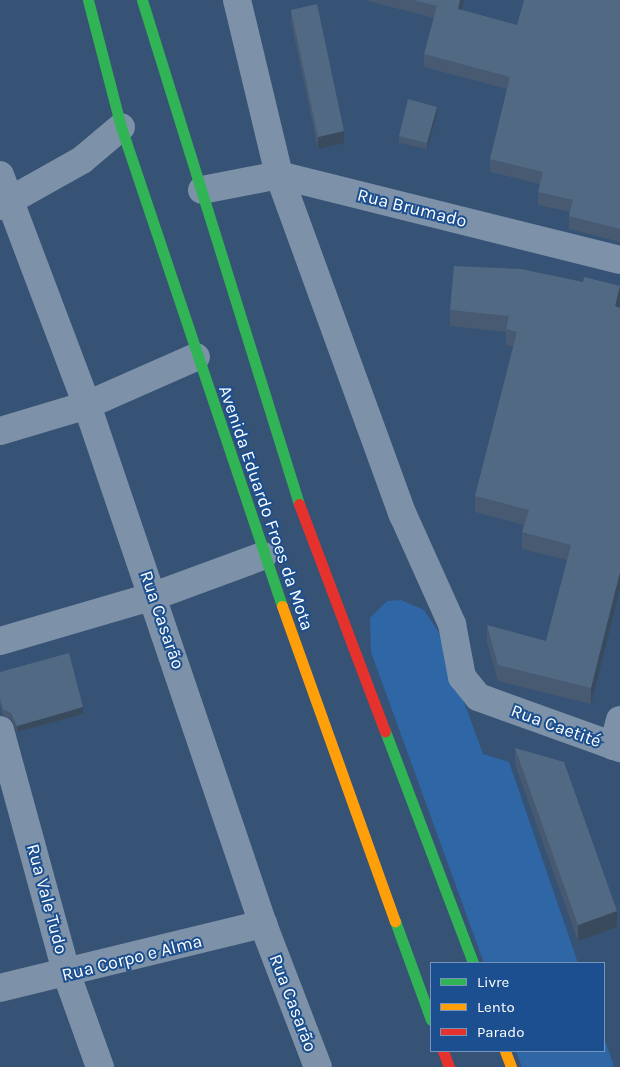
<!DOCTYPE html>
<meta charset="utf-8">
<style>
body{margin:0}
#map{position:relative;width:620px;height:1067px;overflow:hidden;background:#365274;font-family:Karla,sans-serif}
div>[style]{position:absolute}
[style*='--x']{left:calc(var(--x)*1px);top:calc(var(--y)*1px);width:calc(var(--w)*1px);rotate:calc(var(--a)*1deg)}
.green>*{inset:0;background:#2f66a5}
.street>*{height:28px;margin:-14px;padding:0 14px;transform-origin:14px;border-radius:14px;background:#7d92a8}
.fast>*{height:11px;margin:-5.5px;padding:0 5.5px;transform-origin:5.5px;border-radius:5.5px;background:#30b455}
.slow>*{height:11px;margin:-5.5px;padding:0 5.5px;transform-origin:5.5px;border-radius:5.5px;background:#ff9f0a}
.jam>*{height:11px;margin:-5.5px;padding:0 5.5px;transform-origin:5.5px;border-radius:5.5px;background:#e5322d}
.wall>*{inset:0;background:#475a72}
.shaded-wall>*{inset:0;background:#394a5c}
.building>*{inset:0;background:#526984}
span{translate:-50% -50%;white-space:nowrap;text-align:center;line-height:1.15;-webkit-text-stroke:4px #1b4f8f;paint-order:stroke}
.street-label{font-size:18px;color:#fff}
.legend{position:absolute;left:430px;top:962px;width:175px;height:90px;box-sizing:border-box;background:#1b4f8f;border:1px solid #7695bc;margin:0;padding:6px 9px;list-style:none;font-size:15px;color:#fff}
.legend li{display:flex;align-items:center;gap:10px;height:25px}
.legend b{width:25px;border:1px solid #7695bc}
</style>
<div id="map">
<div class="green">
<i style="clip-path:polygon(401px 600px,424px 610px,438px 631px,483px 754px,509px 762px,578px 963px,484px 963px,371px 652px,370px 618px,387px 601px)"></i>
<i style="clip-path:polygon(604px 1037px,614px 1067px,522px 1067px,516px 1051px,604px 1051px)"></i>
</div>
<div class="street">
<i style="--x:237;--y:0;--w:180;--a:76.5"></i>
<i style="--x:279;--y:175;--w:362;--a:70"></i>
<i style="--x:403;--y:515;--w:120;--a:65.8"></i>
<i style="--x:452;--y:624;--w:54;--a:79.3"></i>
<i style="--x:462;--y:677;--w:26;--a:51"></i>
<i style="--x:478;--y:697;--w:151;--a:19.8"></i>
<i style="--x:0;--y:175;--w:246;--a:69.3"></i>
<i style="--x:87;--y:405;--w:548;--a:71.27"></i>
<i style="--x:263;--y:924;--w:153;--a:69"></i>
<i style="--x:202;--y:190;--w:78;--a:-11"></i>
<i style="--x:279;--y:175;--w:351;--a:14"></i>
<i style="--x:0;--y:206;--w:94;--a:-29.3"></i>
<i style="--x:82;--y:160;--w:51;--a:-40.2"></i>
<i style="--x:0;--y:431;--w:91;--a:-16.6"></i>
<i style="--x:87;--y:405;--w:119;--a:-23.8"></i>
<i style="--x:0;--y:641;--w:160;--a:-16.3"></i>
<i style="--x:154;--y:596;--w:116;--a:-20.2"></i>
<i style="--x:0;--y:730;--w:254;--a:74.7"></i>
<i style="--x:67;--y:975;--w:98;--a:70.3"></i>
<i style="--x:613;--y:746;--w:27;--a:-75"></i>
<i style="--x:0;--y:988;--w:271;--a:-13.7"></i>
</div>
<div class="fast">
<i style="--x:88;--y:0;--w:131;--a:75.4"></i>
<i style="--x:121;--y:127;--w:505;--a:71.42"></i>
<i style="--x:142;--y:0;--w:528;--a:72.7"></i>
<i style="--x:385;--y:731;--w:248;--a:69.2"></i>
<i style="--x:395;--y:921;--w:105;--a:70"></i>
</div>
<div class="slow">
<i style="--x:282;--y:606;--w:335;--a:70.3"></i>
<i style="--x:505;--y:1051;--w:17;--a:69"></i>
</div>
<div class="jam">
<i style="--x:299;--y:504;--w:243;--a:69.3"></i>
<i style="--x:443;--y:1051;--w:17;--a:69"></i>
</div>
<div class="wall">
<i style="clip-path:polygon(364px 0,464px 0,461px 10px,517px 25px,620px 0,620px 242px,569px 229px,569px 216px,570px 212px,538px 205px,538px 192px,540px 184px,490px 172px,490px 159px,507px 89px,424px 67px,424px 54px,434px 18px)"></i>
<i style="clip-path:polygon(291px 10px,344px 143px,318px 149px,291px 22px)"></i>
<i style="clip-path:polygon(437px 114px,427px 149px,399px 143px,399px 136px)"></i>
<i style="clip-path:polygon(620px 303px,619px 307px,591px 704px,498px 681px,487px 642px,487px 625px,546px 641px,567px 560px,522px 549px,522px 532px,524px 525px,475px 512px,475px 496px,513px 347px,506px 345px,506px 332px,450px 326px,450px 310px)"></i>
<i style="clip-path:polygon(0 672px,83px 714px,17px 732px,11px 719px,3px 715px,0 704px)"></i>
<i style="clip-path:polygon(515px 748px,617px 927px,578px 941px,515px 764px)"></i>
</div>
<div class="shaded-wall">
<i style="clip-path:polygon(460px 0,464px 0,458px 22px,458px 9px)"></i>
<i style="clip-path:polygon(437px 107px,437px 114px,427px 149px,427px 143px)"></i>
<i style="clip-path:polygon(344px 131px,344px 143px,318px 149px,318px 137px)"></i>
<i style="clip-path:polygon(620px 286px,620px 303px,615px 323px,615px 306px)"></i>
<i style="clip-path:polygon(620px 572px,620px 589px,591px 704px,591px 688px)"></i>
<i style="clip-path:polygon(83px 707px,83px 714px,17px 732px,17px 726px)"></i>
<i style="clip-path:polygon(617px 911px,617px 927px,578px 941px,578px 925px)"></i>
</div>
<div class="building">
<i style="clip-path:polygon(414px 0,460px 0,458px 9px,517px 25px,524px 0,620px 0,620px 229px,569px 216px,573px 200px,538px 192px,543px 172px,490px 159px,510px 77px,424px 54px,437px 6px)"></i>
<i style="clip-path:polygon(317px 4px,344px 131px,318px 137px,291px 10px)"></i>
<i style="clip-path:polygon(408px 99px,437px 107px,427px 143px,399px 136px)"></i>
<i style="clip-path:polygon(454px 266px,521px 269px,583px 282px,584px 277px,620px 286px,615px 306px,620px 308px,620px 572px,591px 688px,498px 665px,487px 625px,546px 641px,571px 545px,522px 532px,529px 510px,475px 496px,517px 332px,506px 329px,509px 316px,450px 310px)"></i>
<i style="clip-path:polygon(69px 653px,83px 707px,17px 726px,11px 713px,3px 709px,0 698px,0 672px)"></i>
<i style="clip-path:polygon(515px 748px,564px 762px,617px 911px,578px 925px)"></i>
</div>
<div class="street-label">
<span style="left:412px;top:208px;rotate:14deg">Rua Brumado</span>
<span style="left:266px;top:508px;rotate:71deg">Avenida Eduardo Froes da Mota</span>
<span style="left:162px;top:620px;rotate:71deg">Rua Casarão</span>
<span style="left:556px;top:726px;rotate:20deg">Rua Caetité</span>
<span style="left:47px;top:899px;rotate:75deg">Rua Vale Tudo</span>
<span style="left:132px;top:958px;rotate:-14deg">Rua Corpo e Alma</span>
<span style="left:293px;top:1003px;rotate:69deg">Rua Casarão</span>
</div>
<ul class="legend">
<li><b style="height:6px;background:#30b455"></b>Livre</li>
<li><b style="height:6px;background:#ff9f0a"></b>Lento</li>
<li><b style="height:6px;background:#e5322d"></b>Parado</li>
</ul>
</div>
